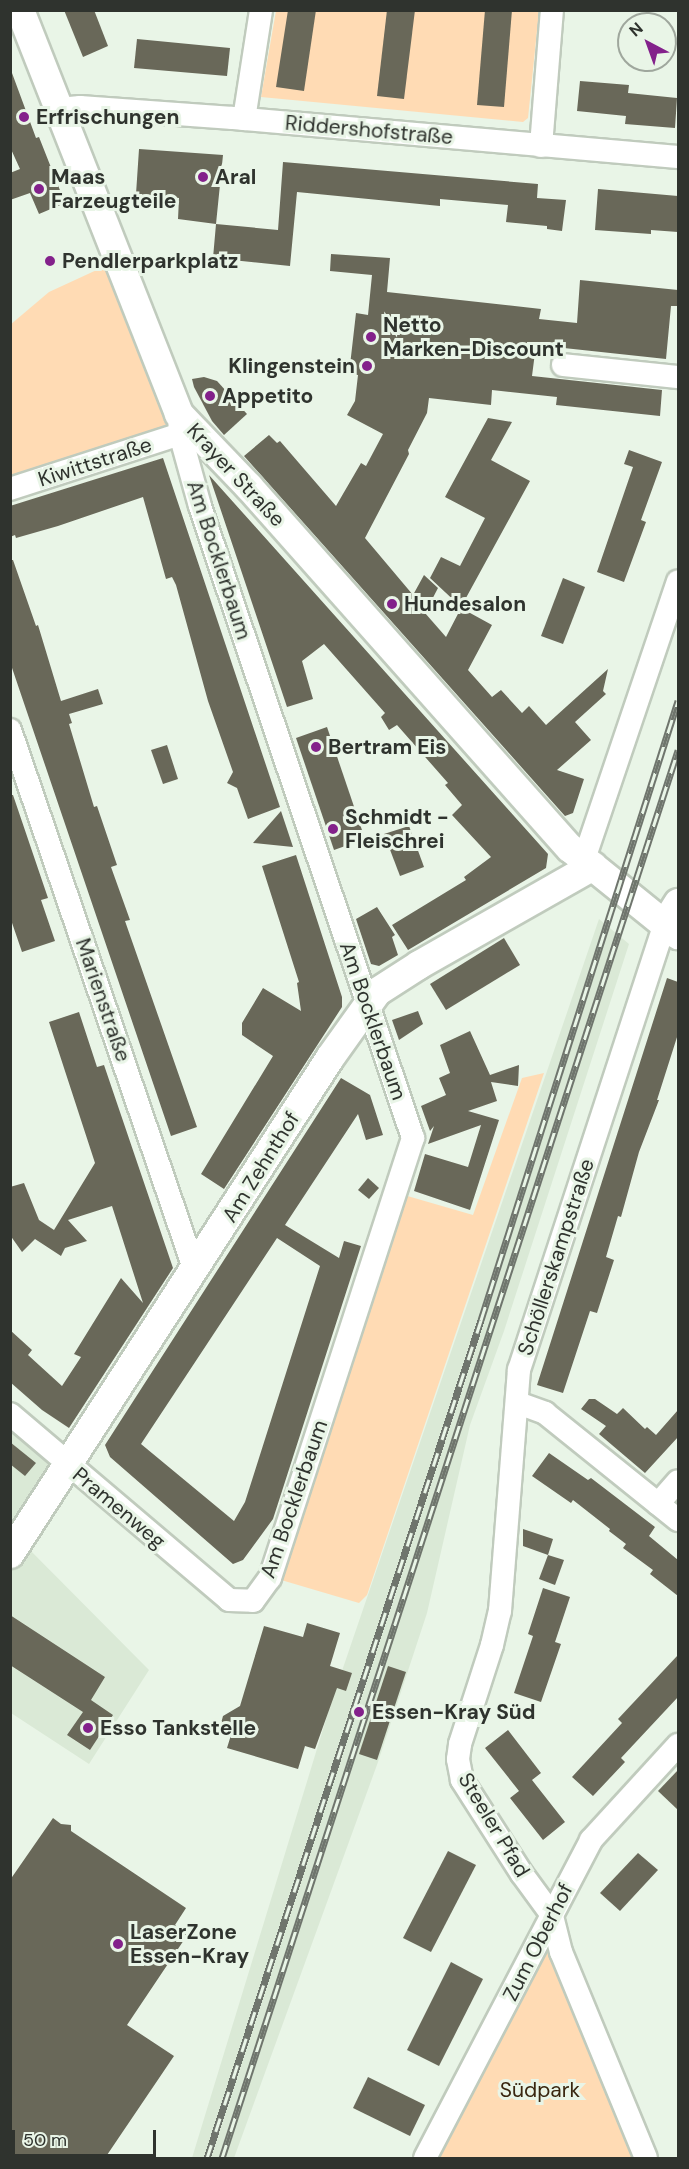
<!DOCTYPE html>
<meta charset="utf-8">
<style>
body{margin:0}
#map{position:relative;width:689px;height:2169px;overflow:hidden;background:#e9f5e7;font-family:"DM Sans",sans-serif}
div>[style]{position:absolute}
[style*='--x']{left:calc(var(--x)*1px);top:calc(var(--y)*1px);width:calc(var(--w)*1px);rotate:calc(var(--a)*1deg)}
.built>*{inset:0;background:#dae9d6}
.green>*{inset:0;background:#ffdbb4}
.building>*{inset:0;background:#696859}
.roads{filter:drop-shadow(2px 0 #c0cbbd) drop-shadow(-2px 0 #c0cbbd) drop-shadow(0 2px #c0cbbd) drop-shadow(0 -2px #c0cbbd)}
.minor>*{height:22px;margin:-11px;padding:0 11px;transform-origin:11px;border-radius:11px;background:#fff}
.major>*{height:28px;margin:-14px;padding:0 14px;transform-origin:14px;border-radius:14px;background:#fff}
.rail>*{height:7px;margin-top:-3.5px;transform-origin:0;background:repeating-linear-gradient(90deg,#e9f5e7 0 14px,#6f756d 0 28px);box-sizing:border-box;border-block:2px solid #6f756d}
.dots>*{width:16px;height:16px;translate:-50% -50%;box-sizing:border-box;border:3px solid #e9f5e7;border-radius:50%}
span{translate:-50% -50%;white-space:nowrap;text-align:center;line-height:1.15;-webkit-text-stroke:6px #e9f5e7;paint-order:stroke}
.poi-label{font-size:21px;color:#2f332e;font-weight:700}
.left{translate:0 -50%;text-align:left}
.right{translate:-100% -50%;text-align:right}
.street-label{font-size:21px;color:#2f332e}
.park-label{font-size:21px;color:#39260f}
.frame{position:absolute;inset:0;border:12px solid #2f332e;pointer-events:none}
.north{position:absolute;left:617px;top:12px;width:60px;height:60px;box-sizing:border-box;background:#e9f5e7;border:2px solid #9fa79d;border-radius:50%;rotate:319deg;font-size:16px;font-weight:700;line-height:24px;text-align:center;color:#2f332e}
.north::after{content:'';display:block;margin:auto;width:21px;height:27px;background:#83218b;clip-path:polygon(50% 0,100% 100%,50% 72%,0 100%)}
.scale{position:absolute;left:12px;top:2130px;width:144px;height:27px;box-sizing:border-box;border:3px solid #2f332e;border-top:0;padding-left:8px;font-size:18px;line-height:21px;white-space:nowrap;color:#2f332e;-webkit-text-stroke:4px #e9f5e7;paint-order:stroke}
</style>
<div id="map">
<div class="built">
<i style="clip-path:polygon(599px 919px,629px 944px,504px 1331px,470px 1425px,427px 1613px,378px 1762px,234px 2158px,192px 2158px,331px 1703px)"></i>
<i style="clip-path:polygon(10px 1415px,65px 1463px,18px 1538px,149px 1670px,89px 1764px,11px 1713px)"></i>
</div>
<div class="green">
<i style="clip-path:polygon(276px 11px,539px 11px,528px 118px,523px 122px,261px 97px)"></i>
<i style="clip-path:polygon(114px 262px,178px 434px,11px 486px,10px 325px,49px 292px)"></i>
<i style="clip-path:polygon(544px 1073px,367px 1595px,359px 1603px,271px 1577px,397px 1193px,473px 1215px,522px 1078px)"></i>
<i style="clip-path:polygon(550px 1925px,640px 2158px,427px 2158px)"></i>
</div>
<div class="building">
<i style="clip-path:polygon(64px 10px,94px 10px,108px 46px,83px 57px)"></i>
<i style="clip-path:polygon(288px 10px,316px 10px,304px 91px,276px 87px)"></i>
<i style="clip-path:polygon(387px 10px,415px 10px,404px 99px,377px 96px)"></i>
<i style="clip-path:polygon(485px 10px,512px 10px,504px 107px,477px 105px)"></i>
<i style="clip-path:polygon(137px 39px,230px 48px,227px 76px,134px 68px)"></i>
<i style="clip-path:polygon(12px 73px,36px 138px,39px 137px,65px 203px,39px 214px,30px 193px,10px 200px,10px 173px,20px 169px,10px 147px)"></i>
<i style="clip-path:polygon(580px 81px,629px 85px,628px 93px,677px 98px,675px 128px,625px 124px,626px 116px,577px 111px)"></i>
<i style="clip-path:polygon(139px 149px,223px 155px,216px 224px,178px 219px,179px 198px,136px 194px)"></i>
<i style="clip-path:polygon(283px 162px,538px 184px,537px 198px,566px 200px,562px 231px,547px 229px,547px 226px,506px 222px,508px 205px,440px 199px,440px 206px,297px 192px,290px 266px,213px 258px,216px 224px,278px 230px)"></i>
<i style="clip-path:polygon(598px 189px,678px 196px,678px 232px,651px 230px,651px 234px,595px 230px)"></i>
<i style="clip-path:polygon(331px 254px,390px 258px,387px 292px,541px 309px,539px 319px,577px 323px,580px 280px,678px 290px,678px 306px,671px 306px,666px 359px,536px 345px,532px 376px,662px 390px,660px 416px,556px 405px,557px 397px,492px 390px,491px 405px,429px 398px,427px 413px,408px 450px,409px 454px,365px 538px,413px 595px,424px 575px,438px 588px,425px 613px,446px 637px,461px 608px,492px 625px,468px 670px,492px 697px,501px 690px,522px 713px,529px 706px,546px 725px,608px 669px,603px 691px,606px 694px,575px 722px,591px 740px,557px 770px,584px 779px,573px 813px,565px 816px,244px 456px,269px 435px,277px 443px,280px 441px,336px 506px,361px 463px,366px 466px,383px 434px,347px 415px,355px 401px,358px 375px,349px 374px,356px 313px,368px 315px,372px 275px,330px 271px)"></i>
<i style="clip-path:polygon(204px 377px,217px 381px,247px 414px,224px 435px,212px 421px,194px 387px,192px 379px)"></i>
<i style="clip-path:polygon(488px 418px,512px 422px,491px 460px,530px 481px,461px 607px,430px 578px,441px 557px,460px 566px,485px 518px,445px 497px)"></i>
<i style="clip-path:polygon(629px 450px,662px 462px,641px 520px,646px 522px,624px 582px,597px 572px,633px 467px,624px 464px)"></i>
<i style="clip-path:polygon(163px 458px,280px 807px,248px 819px,237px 788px,227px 783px,233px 772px,208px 701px,176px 585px,172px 577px,166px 579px,143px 497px,58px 526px,16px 538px,15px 535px,10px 537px,10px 506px)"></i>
<i style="clip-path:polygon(209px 475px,548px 854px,546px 868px,408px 950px,392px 925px,466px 880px,464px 877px,491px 857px,452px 815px,462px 805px,445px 785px,448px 783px,397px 725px,389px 730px,381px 717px,385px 713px,324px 644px,302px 661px,313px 699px,287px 707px)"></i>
<i style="clip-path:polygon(10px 560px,13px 560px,36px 626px,38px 625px,61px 701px,98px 689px,103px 704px,69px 714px,72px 723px,69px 724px,94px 807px,97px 806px,117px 865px,111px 867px,130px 920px,125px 921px,197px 1127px,171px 1136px,10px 662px)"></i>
<i style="clip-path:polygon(563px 578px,585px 587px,563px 644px,541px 636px)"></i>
<i style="clip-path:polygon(327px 727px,365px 839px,334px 850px,296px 738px)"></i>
<i style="clip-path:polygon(167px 745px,178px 779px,163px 784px,151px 750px)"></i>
<i style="clip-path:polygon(10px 795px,13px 795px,48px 898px,41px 900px,55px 941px,22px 952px,10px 917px)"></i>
<i style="clip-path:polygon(281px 811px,293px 847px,253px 843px)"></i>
<i style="clip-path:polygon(409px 826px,424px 867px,400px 876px,384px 834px)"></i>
<i style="clip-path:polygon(296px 855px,342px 997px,342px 1007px,224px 1189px,201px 1174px,273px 1056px,242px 1035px,242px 1023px,263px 988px,301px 1011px,297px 983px,299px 982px,262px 866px)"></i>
<i style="clip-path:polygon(377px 907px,395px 935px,392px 937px,398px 955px,379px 966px,371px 964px,356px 919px)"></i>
<i style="clip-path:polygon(504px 938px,520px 965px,446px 1010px,430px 984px)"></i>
<i style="clip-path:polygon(667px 978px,678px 982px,678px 1034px,657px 1100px,659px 1100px,639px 1152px,621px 1217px,618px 1216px,606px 1257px,614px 1260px,597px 1313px,590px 1311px,563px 1393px,537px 1385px)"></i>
<i style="clip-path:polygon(418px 1011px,423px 1024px,399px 1040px,392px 1020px)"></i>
<i style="clip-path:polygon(79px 1012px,97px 1067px,104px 1065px,173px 1268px,69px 1428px,42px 1410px,10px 1382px,10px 1330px,32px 1350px,28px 1355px,62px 1386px,81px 1357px,74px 1354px,121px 1278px,143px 1303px,112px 1206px,68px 1220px,87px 1241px,65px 1248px,61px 1256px,35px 1239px,22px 1252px,10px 1235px,10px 1187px,24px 1183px,39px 1220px,54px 1230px,95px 1163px,49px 1022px)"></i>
<i style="clip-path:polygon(470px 1031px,490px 1075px,519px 1065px,518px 1086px,491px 1082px,497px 1101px,468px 1111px,499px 1120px,470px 1210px,414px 1191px,425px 1154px,468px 1167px,481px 1125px,428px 1144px,434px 1126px,430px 1131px,421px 1106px,446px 1095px,439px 1078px,450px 1073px,440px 1045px)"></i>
<i style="clip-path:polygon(evenodd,341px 1078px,370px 1095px,383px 1135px,366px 1140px,358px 1114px,285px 1225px,339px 1258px,344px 1241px,361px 1246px,273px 1519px,243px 1560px,233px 1564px,110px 1457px,105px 1445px,341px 1078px,277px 1238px,320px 1266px,245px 1502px,234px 1521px,141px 1444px,277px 1238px)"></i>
<i style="clip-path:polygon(368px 1178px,379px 1188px,369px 1199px,358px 1190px)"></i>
<i style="clip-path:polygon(589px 1399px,595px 1399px,617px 1414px,623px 1408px,645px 1429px,647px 1427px,656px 1435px,678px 1410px,678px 1437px,645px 1473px,599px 1434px,606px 1426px,581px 1409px)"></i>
<i style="clip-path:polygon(10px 1442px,36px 1463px,25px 1476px,10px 1464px)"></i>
<i style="clip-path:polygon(549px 1453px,588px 1480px,591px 1478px,655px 1527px,649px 1536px,678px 1560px,678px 1596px,650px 1574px,653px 1570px,623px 1548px,626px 1544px,609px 1531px,610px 1529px,573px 1500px,571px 1503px,532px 1476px)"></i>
<i style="clip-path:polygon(523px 1529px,553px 1539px,548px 1555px,523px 1546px)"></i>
<i style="clip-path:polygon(548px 1555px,564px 1560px,555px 1585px,539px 1579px)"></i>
<i style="clip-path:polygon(543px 1588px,570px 1597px,555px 1642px,561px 1644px,541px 1702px,514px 1693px,533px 1636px,528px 1634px)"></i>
<i style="clip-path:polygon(10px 1615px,105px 1677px,91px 1700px,113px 1715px,90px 1750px,67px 1735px,83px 1712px,10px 1665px)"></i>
<i style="clip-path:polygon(307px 1623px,340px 1633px,330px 1666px,352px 1673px,346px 1691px,337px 1688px,315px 1749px,305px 1746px,298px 1769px,227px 1748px,231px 1735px,219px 1731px,223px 1716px,240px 1706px,264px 1626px,303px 1637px)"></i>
<i style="clip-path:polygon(678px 1655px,678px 1697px,621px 1758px,625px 1762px,593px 1796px,572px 1777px,622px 1723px,618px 1719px)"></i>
<i style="clip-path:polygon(388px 1666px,406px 1672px,377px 1760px,359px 1754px)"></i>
<i style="clip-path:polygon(508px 1730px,541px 1773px,532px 1780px,565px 1822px,543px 1840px,510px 1798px,519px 1791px,485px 1748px)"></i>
<i style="clip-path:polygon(678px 1770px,678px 1810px,658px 1791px)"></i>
<i style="clip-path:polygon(53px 1818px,61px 1824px,71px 1825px,71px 1831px,186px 1908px,175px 1925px,188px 1934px,127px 2025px,174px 2056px,105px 2158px,10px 2158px,10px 1880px)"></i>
<i style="clip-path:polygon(448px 1851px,476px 1865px,431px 1952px,403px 1938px)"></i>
<i style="clip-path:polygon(638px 1853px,658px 1870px,620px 1911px,600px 1893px)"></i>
<i style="clip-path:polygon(451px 1962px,483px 1979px,439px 2066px,407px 2050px)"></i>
<i style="clip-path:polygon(368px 2077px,425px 2105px,410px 2136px,353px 2108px)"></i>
</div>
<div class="roads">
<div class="minor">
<i style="--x:60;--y:109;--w:20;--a:-6"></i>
<i style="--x:80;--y:107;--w:153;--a:4.1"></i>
<i style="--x:233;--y:118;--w:447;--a:5"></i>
<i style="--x:244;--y:119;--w:110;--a:-81.1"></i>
<i style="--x:541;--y:146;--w:136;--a:-85.4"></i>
<i style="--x:563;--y:365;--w:116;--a:6"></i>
<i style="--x:10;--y:489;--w:179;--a:-17.9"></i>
<i style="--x:10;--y:730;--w:572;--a:71.12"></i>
<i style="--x:584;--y:859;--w:293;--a:-71.3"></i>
<i style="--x:518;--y:1403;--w:29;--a:20"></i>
<i style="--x:545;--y:1413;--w:171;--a:38.8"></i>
<i style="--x:10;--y:1414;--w:287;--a:40.3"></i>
<i style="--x:229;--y:1600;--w:24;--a:2"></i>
<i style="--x:253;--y:1601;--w:29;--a:-54"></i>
<i style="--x:270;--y:1578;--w:463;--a:-72"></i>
<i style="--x:413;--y:1138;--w:667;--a:-108.63"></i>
<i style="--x:200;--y:506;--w:75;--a:-105.5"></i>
<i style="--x:180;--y:434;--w:20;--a:-93"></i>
<i style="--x:658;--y:1504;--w:30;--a:-49"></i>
<i style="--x:425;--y:2158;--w:359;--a:-62.4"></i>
<i style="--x:591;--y:1840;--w:129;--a:-47.5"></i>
<i style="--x:646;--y:2158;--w:223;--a:-112.4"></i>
<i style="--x:561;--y:1952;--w:38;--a:-104"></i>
<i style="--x:552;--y:1915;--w:51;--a:-126.2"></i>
<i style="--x:522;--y:1874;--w:112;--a:-122.6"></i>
<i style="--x:462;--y:1780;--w:21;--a:-101"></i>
<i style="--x:458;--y:1759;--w:15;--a:-82"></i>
<i style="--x:460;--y:1744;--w:104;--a:-72.1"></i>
<i style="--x:492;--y:1645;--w:35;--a:-77"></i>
<i style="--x:500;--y:1611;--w:242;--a:-85.5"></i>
<i style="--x:519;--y:1370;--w:469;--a:-71.9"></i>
</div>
<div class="major">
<i style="--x:20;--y:10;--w:434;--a:68.5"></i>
<i style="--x:179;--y:414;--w:101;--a:46.2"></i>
<i style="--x:249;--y:487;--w:483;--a:48.4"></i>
<i style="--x:570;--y:848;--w:139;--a:38.9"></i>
<i style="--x:665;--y:924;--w:25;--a:-58"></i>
<i style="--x:10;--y:1554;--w:590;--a:-57.17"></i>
<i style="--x:330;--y:1058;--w:81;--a:-54.5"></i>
<i style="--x:377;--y:992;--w:50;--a:-32.7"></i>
<i style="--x:419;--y:965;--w:200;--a:-29.6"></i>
</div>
</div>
<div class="rail">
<i style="--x:207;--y:2158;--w:882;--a:-71.89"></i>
<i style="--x:481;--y:1320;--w:650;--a:-72.35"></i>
<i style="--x:222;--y:2158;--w:1480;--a:-72.05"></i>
</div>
<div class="dots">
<i style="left:24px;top:117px;background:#83218b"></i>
<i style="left:203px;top:177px;background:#83218b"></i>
<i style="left:39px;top:189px;background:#83218b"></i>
<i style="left:50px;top:261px;background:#83218b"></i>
<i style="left:371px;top:337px;background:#83218b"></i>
<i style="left:367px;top:366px;background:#83218b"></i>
<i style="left:210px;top:396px;background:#83218b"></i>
<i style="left:392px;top:604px;background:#83218b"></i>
<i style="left:316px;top:747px;background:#83218b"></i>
<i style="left:333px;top:829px;background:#83218b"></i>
<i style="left:359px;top:1712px;background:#83218b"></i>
<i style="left:88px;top:1728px;background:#83218b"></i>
<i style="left:118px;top:1944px;background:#83218b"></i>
</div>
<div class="poi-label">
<span class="left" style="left:36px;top:117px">Erfrischungen</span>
<span class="left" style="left:51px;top:189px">Maas<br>Farzeugteile</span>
<span class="left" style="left:215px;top:177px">Aral</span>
<span class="left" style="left:62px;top:261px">Pendlerparkplatz</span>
<span class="left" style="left:383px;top:337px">Netto<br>Marken-Discount</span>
<span class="right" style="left:355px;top:366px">Klingenstein</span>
<span class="left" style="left:222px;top:396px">Appetito</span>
<span class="left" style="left:404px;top:604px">Hundesalon</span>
<span class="left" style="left:328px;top:747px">Bertram Eis</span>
<span class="left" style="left:345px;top:829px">Schmidt -<br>Fleischrei</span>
<span class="left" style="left:372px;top:1712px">Essen-Kray Süd</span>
<span class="left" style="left:100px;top:1728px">Esso Tankstelle</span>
<span class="left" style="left:130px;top:1944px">LaserZone<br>Essen-Kray</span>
</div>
<div class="street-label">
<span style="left:369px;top:130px;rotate:5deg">Riddershofstraße</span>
<span style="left:95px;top:462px;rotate:-18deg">Kiwittstraße</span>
<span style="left:236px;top:475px;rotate:47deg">Krayer Straße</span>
<span style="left:219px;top:560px;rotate:72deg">Am Bocklerbaum</span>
<span style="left:103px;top:1000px;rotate:71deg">Marienstraße</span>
<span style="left:373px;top:1021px;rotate:71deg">Am Bocklerbaum</span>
<span style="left:261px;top:1167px;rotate:-58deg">Am Zehnthof</span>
<span style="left:556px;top:1257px;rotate:-72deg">Schöllerskampstraße</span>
<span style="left:294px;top:1499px;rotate:-71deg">Am Bocklerbaum</span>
<span style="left:119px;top:1508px;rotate:40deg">Pramenweg</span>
<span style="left:494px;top:1825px;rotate:59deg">Steeler Pfad</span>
<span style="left:538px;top:1942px;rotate:-63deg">Zum Oberhof</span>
</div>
<div class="park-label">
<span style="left:540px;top:2090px">Südpark</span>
</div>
<div class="frame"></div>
<div class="north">N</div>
<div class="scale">50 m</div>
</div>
